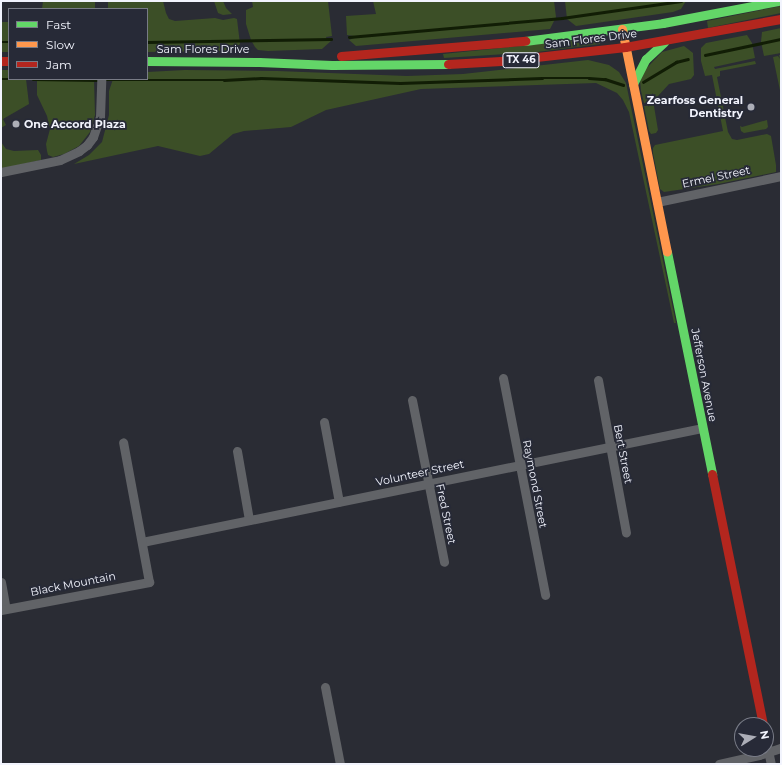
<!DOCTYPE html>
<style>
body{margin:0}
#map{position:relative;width:782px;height:765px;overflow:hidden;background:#2a2c34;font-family:Montserrat,sans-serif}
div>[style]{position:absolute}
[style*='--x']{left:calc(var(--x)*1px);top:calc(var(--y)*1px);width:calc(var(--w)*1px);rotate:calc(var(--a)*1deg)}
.green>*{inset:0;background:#3c4f27}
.stream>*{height:2.5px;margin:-1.25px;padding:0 1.25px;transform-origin:1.25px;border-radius:1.25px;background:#111d05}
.street>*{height:9px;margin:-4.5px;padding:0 4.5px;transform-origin:4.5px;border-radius:4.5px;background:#616367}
.fast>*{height:9px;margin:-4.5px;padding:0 4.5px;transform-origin:4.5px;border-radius:4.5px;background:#63d668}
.slow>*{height:9px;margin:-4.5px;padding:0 4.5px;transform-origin:4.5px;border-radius:4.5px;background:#ff974d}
.jam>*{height:9px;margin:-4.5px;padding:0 4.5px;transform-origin:4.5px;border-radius:4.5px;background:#b3261e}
.dots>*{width:11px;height:11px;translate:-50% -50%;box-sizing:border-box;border:2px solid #272a37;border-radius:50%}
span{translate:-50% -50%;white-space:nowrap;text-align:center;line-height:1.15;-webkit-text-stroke:3.5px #272a37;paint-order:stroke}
.shield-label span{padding:1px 3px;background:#272a37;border:1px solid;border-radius:3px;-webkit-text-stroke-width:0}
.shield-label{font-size:10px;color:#f2f4fd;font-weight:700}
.street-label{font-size:11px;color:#f2f4fd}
.poi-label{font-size:11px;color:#f2f4fd;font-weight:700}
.right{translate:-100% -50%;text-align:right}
.left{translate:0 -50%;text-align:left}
.frame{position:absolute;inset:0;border:2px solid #f2f4fd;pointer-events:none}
.legend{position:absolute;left:8px;top:8px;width:140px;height:72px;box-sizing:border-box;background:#272a37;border:1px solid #787b86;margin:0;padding:5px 7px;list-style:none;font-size:12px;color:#f2f4fd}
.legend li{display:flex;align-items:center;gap:8px;height:20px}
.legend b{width:20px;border:1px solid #787b86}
.north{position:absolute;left:734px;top:717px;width:40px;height:40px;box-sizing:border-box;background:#272a37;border:1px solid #787b86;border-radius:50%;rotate:79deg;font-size:11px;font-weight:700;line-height:16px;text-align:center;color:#f2f4fd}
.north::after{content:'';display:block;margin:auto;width:14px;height:18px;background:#acaeb7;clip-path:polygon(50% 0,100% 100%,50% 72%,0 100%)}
</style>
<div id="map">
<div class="green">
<i style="clip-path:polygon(43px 1px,95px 1px,95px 9px,42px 9px)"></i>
<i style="clip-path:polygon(163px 1px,166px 13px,169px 19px,175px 21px,215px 18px,223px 20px,234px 18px,237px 19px,240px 44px,232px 51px,147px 52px,147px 9px,108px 9px,108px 1px)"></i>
<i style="clip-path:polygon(214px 1px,223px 1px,226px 8px,232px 14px,223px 15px,218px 13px)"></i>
<i style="clip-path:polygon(252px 1px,328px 1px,332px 36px,326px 37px,327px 40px,331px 41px,322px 49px,268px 51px,258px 50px,255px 47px,251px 40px,246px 24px,246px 10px,253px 7px)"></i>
<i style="clip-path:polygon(373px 1px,554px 1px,556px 17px,550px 29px,356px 46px,349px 40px,354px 38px,354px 36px,347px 35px,346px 16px,376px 14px)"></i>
<i style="clip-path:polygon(565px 1px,686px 1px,681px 9px,673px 12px,576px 26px,567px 19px)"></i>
<i style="clip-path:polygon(781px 6px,781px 13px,708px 28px,707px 21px)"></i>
<i style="clip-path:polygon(1px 22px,9px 22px,9px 52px,1px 52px)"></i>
<i style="clip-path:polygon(781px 28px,781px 53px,764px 56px,761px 42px,762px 32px)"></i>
<i style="clip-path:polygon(747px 35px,752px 43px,755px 58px,714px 67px,715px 69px,755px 61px,756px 64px,720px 71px,720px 76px,717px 77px,728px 132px,732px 139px,737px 140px,767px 134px,771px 136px,776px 165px,776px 172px,718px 184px,664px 192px,660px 189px,653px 153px,653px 148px,655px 145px,723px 131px,712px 75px,705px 76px,701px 61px,701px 48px,706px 43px)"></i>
<i style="clip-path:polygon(598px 38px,600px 40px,600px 44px,537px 52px,444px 58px,443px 54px)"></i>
<i style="clip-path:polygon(684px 46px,693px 53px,694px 75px,691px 79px,669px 84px,658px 96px,654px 106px,658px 130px,656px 133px,651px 134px,649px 131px,644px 106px,646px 106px,646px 103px,644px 103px,641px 91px,640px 81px,643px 72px,662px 52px)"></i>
<i style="clip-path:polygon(779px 55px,781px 55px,781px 95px,773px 57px,778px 56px,780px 59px)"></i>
<i style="clip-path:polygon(588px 60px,609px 65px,619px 72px,626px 83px,676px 323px,674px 323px,629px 112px,623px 100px,617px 93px,596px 83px,421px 89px,326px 110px,291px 127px,244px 131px,233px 134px,209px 154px,200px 156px,158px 146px,74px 164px,89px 155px,102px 142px,109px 115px,109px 91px,113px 79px,147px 79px,147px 72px,185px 70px,277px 71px,407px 76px,463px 74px)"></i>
<i style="clip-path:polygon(1px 70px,9px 70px,9px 79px,26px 79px,29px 104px,3px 119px,6px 125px,1px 128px)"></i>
<i style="clip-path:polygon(37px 79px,94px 79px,95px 115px,90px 132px,79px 146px,64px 154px,53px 157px,48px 155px,47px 151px,46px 144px,50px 129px,47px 116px,37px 95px)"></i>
<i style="clip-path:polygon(767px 120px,768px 127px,766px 129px,744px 133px,741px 131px,740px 126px,742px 127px)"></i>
<i style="clip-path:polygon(1px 142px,6px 149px,14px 151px,38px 150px,41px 155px,41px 160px,1px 169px)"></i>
</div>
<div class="stream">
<i style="--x:349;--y:37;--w:214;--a:-5.1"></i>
<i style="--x:562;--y:18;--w:120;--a:-8.1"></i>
<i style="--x:1;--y:42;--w:8;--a:0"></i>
<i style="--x:147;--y:42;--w:184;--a:-0.9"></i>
<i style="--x:705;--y:55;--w:78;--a:-11.9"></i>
<i style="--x:1;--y:79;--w:24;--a:0"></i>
<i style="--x:33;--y:79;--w:65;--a:0.9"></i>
<i style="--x:103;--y:80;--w:121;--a:0"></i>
<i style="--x:224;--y:80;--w:37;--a:-3"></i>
<i style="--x:261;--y:78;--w:139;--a:2.1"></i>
<i style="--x:400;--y:83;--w:142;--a:-2"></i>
<i style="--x:542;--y:78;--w:47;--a:0"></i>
<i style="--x:589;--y:78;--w:16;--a:4"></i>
<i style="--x:605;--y:79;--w:19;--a:18"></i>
<i style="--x:643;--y:82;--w:39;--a:-31"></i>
<i style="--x:676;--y:62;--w:12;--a:-14"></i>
</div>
<div class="street">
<i style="--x:1;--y:172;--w:60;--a:-11.5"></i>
<i style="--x:60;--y:160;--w:21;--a:-25"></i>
<i style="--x:79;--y:151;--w:10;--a:-37"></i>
<i style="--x:87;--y:145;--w:10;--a:-53"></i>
<i style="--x:93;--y:137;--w:21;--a:-71"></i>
<i style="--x:100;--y:117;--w:38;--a:-88"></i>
<i style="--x:657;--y:202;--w:127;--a:-11.8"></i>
<i style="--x:503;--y:378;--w:221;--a:79"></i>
<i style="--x:598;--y:380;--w:155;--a:79.6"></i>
<i style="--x:412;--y:400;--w:165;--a:78.8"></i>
<i style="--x:324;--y:422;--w:81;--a:79.4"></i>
<i style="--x:237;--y:451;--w:70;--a:80.1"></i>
<i style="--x:142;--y:542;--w:571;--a:-11.51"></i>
<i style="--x:1;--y:582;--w:27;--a:80"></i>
<i style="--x:1;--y:610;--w:151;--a:-10.7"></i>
<i style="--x:149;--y:582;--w:142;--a:-100.5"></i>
<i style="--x:325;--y:687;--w:78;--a:79"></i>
<i style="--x:766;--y:741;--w:24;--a:78"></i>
<i style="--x:719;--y:764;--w:41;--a:-12.7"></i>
<i style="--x:759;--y:755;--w:23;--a:-18"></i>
</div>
<div class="fast">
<i style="--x:525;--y:41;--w:139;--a:-7.4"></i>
<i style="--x:663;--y:23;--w:117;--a:-10.8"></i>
<i style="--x:147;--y:61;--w:112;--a:0.5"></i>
<i style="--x:259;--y:62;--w:73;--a:2.4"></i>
<i style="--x:332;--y:65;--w:116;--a:-0.5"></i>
<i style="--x:633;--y:84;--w:28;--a:-63"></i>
<i style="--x:646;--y:59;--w:25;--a:-43"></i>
<i style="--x:667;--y:252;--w:227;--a:78.5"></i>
</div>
<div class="slow">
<i style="--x:622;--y:29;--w:227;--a:78.6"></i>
</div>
<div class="jam">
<i style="--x:341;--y:56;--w:185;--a:-4.7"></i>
<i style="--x:1;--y:61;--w:8;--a:0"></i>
<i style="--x:448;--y:64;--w:53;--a:-3.2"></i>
<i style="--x:501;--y:61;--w:125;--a:-6.4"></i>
<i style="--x:625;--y:47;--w:158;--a:-10.2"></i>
<i style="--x:712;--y:474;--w:256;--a:78.5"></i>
</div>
<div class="dots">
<i style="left:751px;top:107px;background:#acaeb7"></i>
<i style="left:16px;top:124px;background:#acaeb7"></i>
</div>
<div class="shield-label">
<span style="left:521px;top:60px">TX 46</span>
</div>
<div class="street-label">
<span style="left:591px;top:39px;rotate:-7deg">Sam Flores Drive</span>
<span style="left:203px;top:49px">Sam Flores Drive</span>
<span style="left:716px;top:177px;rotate:-12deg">Ermel Street</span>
<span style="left:704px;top:375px;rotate:79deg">Jefferson Avenue</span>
<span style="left:623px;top:454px;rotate:79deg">Bert Street</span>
<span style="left:420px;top:473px;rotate:-12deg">Volunteer Street</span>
<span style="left:535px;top:484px;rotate:79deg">Raymond Street</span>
<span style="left:446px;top:514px;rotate:78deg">Fred Street</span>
<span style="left:73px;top:584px;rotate:-11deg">Black Mountain</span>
</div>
<div class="poi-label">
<span class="right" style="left:743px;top:107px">Zearfoss General<br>Dentistry</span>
<span class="left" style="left:24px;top:124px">One Accord Plaza</span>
</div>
<div class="frame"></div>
<ul class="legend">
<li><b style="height:5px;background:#63d668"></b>Fast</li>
<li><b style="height:5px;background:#ff974d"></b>Slow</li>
<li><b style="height:5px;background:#b3261e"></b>Jam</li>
</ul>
<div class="north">N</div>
</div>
